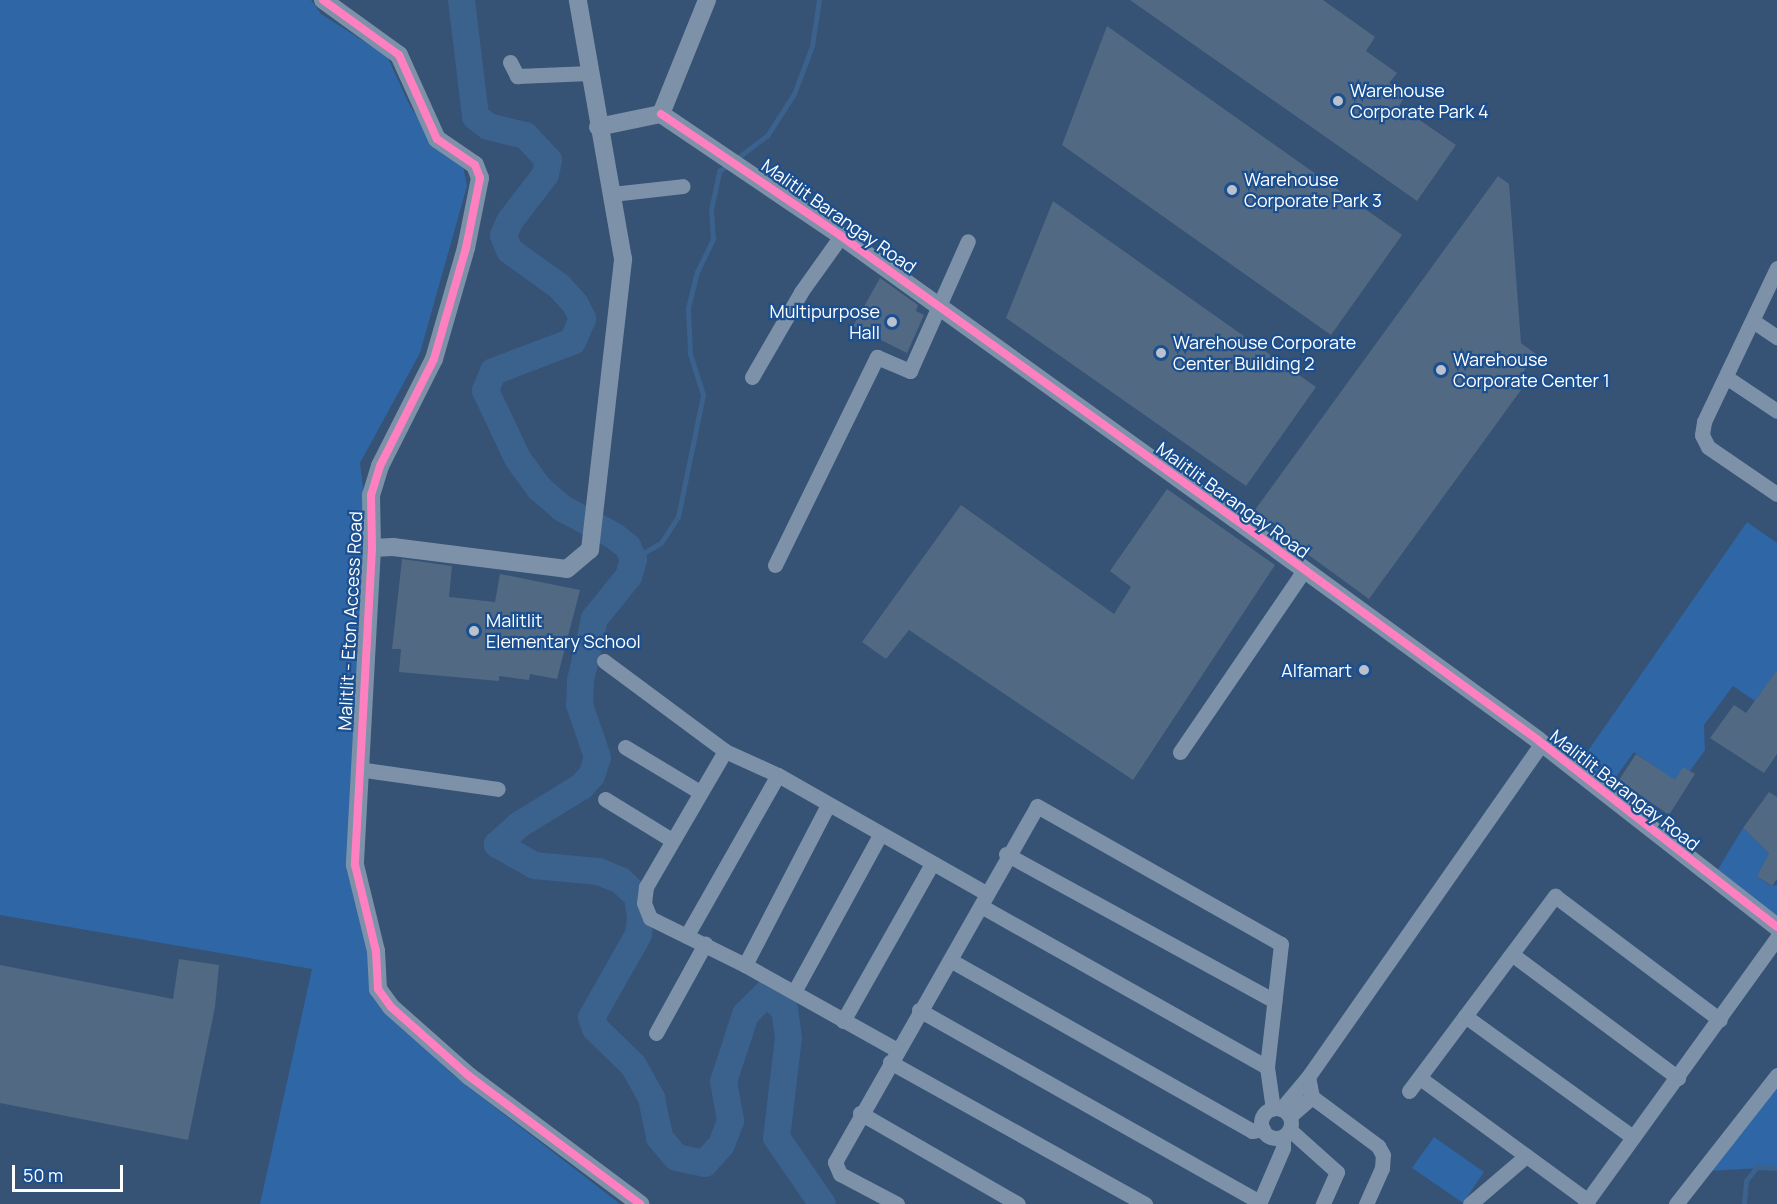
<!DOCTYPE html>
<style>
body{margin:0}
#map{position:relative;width:1777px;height:1204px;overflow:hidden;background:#365274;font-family:Manrope,sans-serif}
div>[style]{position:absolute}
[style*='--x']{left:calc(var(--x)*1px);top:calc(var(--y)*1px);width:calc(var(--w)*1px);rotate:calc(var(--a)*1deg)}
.green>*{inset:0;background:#2f66a5}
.stream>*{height:4.5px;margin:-2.25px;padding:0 2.25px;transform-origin:2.25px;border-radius:2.25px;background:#3b618d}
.river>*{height:27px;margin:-13.5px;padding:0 13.5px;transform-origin:13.5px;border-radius:13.5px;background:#3b618d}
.building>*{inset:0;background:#526984}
.minor>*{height:15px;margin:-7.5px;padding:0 7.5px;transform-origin:7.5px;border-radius:7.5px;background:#7d92a8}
.minor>.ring{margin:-7.5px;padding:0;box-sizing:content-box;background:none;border:15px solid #7d92a8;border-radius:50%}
.tertiary>*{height:18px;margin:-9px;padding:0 9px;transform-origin:9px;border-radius:9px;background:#7d92a8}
.cycleway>*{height:8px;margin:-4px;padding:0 4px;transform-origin:4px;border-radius:4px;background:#ff80c0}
.dots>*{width:16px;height:16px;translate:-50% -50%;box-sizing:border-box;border:3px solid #1b4f8f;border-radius:50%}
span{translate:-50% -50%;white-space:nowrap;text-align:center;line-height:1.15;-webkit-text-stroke:4.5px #1b4f8f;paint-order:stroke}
.poi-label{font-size:18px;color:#fff}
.left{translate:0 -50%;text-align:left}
.right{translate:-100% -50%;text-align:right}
.street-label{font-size:18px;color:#fff}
.scale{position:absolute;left:12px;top:1165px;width:111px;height:27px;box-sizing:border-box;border:3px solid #fff;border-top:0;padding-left:8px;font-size:18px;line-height:21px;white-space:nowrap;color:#fff;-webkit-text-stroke:4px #1b4f8f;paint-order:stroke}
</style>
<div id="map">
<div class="green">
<i style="clip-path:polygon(0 0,311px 0,321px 14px,387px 56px,410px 106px,432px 140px,463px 166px,467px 186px,420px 353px,360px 463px,367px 519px,352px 795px,367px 915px,370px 992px,452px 1074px,620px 1204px,260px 1204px,312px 969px,0 915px)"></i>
<i style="clip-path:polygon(1747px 522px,1777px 543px,1777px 670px,1755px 701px,1733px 686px,1704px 725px,1705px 750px,1680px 785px,1634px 752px,1605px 792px,1576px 768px)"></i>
<i style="clip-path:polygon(1743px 828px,1769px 853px,1757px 876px,1771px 886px,1777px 885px,1777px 922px,1717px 871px)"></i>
<i style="clip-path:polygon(1777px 1082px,1777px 1167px,1709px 1171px)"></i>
<i style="clip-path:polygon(1434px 1137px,1484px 1172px,1463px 1203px,1412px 1168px)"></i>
</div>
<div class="stream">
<i style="--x:736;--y:159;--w:39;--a:-37"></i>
<i style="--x:767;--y:136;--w:50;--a:-57.3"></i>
<i style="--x:794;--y:94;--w:51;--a:-69.4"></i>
<i style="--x:812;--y:46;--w:47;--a:-81.3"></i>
<i style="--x:633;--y:559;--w:32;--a:-30"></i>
<i style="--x:661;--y:543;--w:31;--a:-57"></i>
<i style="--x:678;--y:517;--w:125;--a:-78.4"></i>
<i style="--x:703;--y:395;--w:43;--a:-107.6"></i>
<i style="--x:690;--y:354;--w:46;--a:-92.5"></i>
<i style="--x:688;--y:308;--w:37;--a:-76"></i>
<i style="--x:697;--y:272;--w:37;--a:-64"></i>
<i style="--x:713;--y:239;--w:29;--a:-94"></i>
<i style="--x:711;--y:210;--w:40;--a:-78"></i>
<i style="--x:719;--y:171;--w:9;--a:-32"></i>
<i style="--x:1744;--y:1204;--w:23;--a:-85"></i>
<i style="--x:1746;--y:1181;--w:18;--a:-52"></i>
<i style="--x:1757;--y:1167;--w:20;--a:3"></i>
</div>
<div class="river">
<i style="--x:461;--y:0;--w:117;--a:83.1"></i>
<i style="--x:475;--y:116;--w:16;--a:38"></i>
<i style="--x:488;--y:126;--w:38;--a:14"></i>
<i style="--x:525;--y:135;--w:34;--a:47"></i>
<i style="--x:548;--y:160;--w:14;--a:102"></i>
<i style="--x:545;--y:174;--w:59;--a:127.5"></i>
<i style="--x:509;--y:221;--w:15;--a:113"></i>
<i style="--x:503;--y:235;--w:16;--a:68"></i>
<i style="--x:509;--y:250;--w:62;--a:35.8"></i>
<i style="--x:559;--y:286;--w:24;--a:48"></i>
<i style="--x:575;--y:304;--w:16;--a:63"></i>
<i style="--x:582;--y:318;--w:25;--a:113"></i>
<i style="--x:572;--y:341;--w:85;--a:159.2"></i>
<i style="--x:493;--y:371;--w:21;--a:113"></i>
<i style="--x:485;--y:390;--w:75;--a:64.8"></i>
<i style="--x:517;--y:458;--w:37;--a:54"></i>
<i style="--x:539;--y:488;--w:30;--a:41"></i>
<i style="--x:562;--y:508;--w:58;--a:27.9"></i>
<i style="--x:613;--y:535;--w:18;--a:38"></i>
<i style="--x:627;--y:546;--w:14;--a:65"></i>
<i style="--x:633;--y:559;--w:18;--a:106"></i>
<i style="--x:628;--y:576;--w:54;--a:129"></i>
<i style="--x:594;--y:618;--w:64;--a:102.7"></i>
<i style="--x:580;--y:680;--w:24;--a:92"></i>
<i style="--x:579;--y:704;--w:56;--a:71.2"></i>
<i style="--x:597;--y:757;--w:19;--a:108"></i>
<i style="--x:591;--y:775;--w:15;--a:132"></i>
<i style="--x:581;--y:786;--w:73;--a:148.5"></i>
<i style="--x:519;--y:824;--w:30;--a:138"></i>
<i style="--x:497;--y:844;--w:43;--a:29.6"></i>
<i style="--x:534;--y:865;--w:64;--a:5.4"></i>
<i style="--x:598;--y:871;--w:24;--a:22"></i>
<i style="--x:620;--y:880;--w:23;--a:43"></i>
<i style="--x:637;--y:896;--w:21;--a:82"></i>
<i style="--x:640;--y:917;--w:17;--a:97"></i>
<i style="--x:638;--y:934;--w:95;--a:119.5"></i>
<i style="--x:591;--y:1017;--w:12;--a:70"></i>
<i style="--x:595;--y:1028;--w:53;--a:44.2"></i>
<i style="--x:633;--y:1065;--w:38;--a:61"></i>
<i style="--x:651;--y:1098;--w:40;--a:78"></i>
<i style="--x:659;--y:1137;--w:26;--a:50"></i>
<i style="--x:676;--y:1157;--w:29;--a:12"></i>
<i style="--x:704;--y:1163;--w:25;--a:-48"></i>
<i style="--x:721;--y:1144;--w:26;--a:-69"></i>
<i style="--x:730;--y:1120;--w:40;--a:-100"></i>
<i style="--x:723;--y:1081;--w:71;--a:-71.8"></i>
<i style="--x:745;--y:1014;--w:30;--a:-45"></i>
<i style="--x:766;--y:993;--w:24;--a:42"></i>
<i style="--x:784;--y:1009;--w:28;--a:82"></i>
<i style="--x:788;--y:1037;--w:101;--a:96.8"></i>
<i style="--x:776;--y:1137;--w:81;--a:55.5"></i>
</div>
<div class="building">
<i style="clip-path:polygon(1130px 0,1323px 0,1375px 37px,1366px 51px,1397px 73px,1389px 83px,1406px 95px,1399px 106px,1456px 145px,1417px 201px)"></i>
<i style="clip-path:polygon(1107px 26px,1402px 235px,1331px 335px,1062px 145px)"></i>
<i style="clip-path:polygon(1498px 176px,1509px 184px,1521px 343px,1536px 354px,1514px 385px,1521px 390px,1369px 599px,1252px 514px)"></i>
<i style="clip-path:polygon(1053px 201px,1316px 387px,1246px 486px,1006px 318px)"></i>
<i style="clip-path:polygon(880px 278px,918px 305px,916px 311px,924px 315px,907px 353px,853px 326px)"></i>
<i style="clip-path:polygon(1167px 489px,1275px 565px,1133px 780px,909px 630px,886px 659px,862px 642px,961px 505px,1114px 614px,1131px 587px,1110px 571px)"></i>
<i style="clip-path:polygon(402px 559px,452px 566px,449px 597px,495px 602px,500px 574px,580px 590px,557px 679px,530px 674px,529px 680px,499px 676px,499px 681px,399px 672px,401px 649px,392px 649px)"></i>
<i style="clip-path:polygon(1777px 670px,1777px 754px,1764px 773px,1710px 738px,1734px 705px,1746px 713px)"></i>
<i style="clip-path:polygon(1636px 754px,1675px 780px,1683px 767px,1695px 774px,1669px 815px,1619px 780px)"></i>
<i style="clip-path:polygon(1769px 792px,1777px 797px,1777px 879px,1772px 886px,1757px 876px,1769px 853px,1743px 828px)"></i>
<i style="clip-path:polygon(179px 959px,219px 965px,215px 1007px,188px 1140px,0 1103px,0 965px,173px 999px)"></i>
</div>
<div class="minor">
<i style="--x:510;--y:62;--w:16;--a:63"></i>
<i style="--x:517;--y:76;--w:73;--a:-2.4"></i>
<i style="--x:612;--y:194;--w:71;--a:-6.4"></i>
<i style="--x:1777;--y:268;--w:170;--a:115.4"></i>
<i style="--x:1704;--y:422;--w:13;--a:99"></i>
<i style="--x:1702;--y:435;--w:13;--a:63"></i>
<i style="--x:1708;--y:447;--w:83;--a:34.3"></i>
<i style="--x:1753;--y:321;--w:29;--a:34"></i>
<i style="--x:752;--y:377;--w:98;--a:-60"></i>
<i style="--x:801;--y:292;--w:69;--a:-54.5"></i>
<i style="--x:1726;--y:377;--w:61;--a:33.7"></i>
<i style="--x:775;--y:565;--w:232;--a:-63.9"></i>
<i style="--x:877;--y:357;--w:36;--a:23"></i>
<i style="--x:910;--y:371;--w:142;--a:-66"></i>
<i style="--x:604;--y:661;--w:151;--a:36.6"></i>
<i style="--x:725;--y:751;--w:58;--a:24.4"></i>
<i style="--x:778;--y:775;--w:239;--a:29.6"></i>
<i style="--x:625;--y:747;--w:87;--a:31"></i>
<i style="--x:725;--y:751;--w:157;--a:120.2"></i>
<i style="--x:646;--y:887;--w:16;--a:97"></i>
<i style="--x:644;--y:903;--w:16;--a:68"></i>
<i style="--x:650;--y:918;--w:106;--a:26.3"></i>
<i style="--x:745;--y:965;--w:174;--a:29.2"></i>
<i style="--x:1180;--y:752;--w:220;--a:-55.7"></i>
<i style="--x:358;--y:769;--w:141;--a:8.1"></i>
<i style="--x:605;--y:799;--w:79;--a:31.5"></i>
<i style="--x:1006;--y:854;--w:306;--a:28.7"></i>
<i style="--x:981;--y:906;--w:328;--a:29.4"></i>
<i style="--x:687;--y:935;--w:184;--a:-60.4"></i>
<i style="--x:1513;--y:955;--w:206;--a:36.7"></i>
<i style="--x:950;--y:960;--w:347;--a:29.5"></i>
<i style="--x:1252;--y:1131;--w:11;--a:-10"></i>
<i style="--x:745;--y:965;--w:180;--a:-62.6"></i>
<i style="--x:794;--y:992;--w:179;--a:-61.3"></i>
<i style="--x:919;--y:1010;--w:391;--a:29.4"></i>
<i style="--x:1465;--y:1016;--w:207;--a:35.8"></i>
<i style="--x:843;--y:1021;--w:180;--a:-60.5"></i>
<i style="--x:656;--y:1033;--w:102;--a:-61.2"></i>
<i style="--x:890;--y:1062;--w:292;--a:29.1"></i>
<i style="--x:1420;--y:1078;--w:208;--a:36.2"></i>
<i style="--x:1409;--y:1091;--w:244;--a:-53.2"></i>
<i style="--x:1555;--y:896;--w:206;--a:36.9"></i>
<i class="ring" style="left:1261px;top:1108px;width:15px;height:15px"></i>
<i style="--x:1281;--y:1109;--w:42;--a:-49.8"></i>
<i style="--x:860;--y:1113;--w:182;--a:29.9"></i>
<i style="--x:1290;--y:1116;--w:29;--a:-41"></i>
<i style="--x:1290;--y:1130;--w:63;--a:41.8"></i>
<i style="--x:1337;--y:1172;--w:35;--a:114"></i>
<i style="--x:897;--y:1204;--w:64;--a:-152.2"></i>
<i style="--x:840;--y:1174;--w:13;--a:-113"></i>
<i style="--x:835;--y:1162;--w:409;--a:-60.4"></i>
<i style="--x:1037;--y:806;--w:280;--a:29.5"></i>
<i style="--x:1281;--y:944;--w:124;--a:96.5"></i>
<i style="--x:1267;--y:1067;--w:42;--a:81.9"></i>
<i style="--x:1259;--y:1204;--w:61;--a:-66.8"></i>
<i style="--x:1283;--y:1148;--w:11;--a:-90"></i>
<i style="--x:1366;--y:1204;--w:39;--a:-66"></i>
<i style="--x:1382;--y:1168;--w:13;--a:-86"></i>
<i style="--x:1383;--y:1155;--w:10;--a:-119"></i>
<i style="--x:1378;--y:1146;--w:82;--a:-143.4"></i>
<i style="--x:1312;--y:1097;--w:20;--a:-101"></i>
<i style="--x:1308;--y:1077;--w:408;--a:-55"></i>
<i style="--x:1470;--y:1204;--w:74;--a:-40.6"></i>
<i style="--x:1585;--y:1204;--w:328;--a:-54.2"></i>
<i style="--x:1676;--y:1204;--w:164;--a:-51.9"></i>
</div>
<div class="tertiary">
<i style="--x:323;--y:0;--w:94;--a:35.9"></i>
<i style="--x:399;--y:55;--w:92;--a:65.7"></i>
<i style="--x:437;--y:139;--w:46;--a:34.4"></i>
<i style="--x:475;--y:165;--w:14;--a:69"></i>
<i style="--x:480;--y:178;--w:71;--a:101.3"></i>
<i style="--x:466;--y:248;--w:116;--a:106.1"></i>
<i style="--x:434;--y:359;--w:120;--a:116.8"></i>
<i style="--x:380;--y:466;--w:30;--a:107"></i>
<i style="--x:371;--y:495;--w:53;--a:88.9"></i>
<i style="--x:372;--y:548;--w:317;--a:93.1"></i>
<i style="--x:355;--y:865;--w:89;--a:76.3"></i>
<i style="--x:376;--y:951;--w:38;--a:87"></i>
<i style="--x:378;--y:989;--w:22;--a:54"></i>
<i style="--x:391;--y:1007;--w:104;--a:41.5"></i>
<i style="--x:469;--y:1076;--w:214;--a:36.8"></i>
<i style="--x:661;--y:114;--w:217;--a:34.1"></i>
<i style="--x:841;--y:236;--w:485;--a:35.7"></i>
<i style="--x:1235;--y:519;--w:376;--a:36.1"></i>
<i style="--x:1539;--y:741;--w:302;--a:38"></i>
<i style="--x:661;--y:114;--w:123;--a:-68"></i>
<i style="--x:598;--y:127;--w:64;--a:-11.7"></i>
<i style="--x:372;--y:548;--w:21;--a:-3"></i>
<i style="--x:393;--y:547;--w:175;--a:7.2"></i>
<i style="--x:567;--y:569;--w:30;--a:-40"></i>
<i style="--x:590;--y:550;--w:293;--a:-83.5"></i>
<i style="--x:623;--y:259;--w:263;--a:-99.9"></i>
</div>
<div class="cycleway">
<i style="--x:323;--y:0;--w:94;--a:35.9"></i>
<i style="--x:399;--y:55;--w:92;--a:65.7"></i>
<i style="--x:437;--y:139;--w:46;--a:34.4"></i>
<i style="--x:475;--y:165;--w:14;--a:69"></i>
<i style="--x:480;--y:178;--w:71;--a:101.3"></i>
<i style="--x:466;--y:248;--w:116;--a:106.1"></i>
<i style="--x:434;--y:359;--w:120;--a:116.8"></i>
<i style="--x:380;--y:466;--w:30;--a:107"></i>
<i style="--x:371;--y:495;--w:53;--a:88.9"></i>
<i style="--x:372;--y:548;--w:317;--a:93.1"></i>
<i style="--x:355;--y:865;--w:89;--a:76.3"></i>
<i style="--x:376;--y:951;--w:38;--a:87"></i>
<i style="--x:378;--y:989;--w:22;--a:54"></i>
<i style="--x:391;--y:1007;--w:104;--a:41.5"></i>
<i style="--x:469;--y:1076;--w:214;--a:36.8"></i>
<i style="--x:661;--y:114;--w:217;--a:34.1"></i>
<i style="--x:841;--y:236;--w:485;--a:35.7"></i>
<i style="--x:1235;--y:519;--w:376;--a:36.1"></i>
<i style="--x:1539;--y:741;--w:302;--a:38"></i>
</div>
<div class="dots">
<i style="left:1338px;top:101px;background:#b9c2ce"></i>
<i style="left:1232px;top:190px;background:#b9c2ce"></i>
<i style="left:892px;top:322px;background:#b9c2ce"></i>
<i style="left:1161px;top:353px;background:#b9c2ce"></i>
<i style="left:1441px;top:370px;background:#b9c2ce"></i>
<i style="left:474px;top:631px;background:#b9c2ce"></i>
<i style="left:1364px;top:670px;background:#b9c2ce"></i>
</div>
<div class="poi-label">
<span class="left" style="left:1350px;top:101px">Warehouse<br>Corporate Park 4</span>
<span class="left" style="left:1244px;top:190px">Warehouse<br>Corporate Park 3</span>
<span class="right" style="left:880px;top:322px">Multipurpose<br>Hall</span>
<span class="left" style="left:1173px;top:353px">Warehouse Corporate<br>Center Building 2</span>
<span class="left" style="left:1453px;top:370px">Warehouse<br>Corporate Center 1</span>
<span class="left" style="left:486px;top:631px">Malitlit<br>Elementary School</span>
<span class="right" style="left:1352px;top:670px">Alfamart</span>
</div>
<div class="street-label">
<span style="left:839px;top:216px;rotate:35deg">Malitlit Barangay Road</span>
<span style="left:1233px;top:500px;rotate:36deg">Malitlit Barangay Road</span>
<span style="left:350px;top:621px;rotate:-87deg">Malitlit - Eton Access Road</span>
<span style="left:1625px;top:790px;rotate:38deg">Malitlit Barangay Road</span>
</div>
<div class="scale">50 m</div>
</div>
